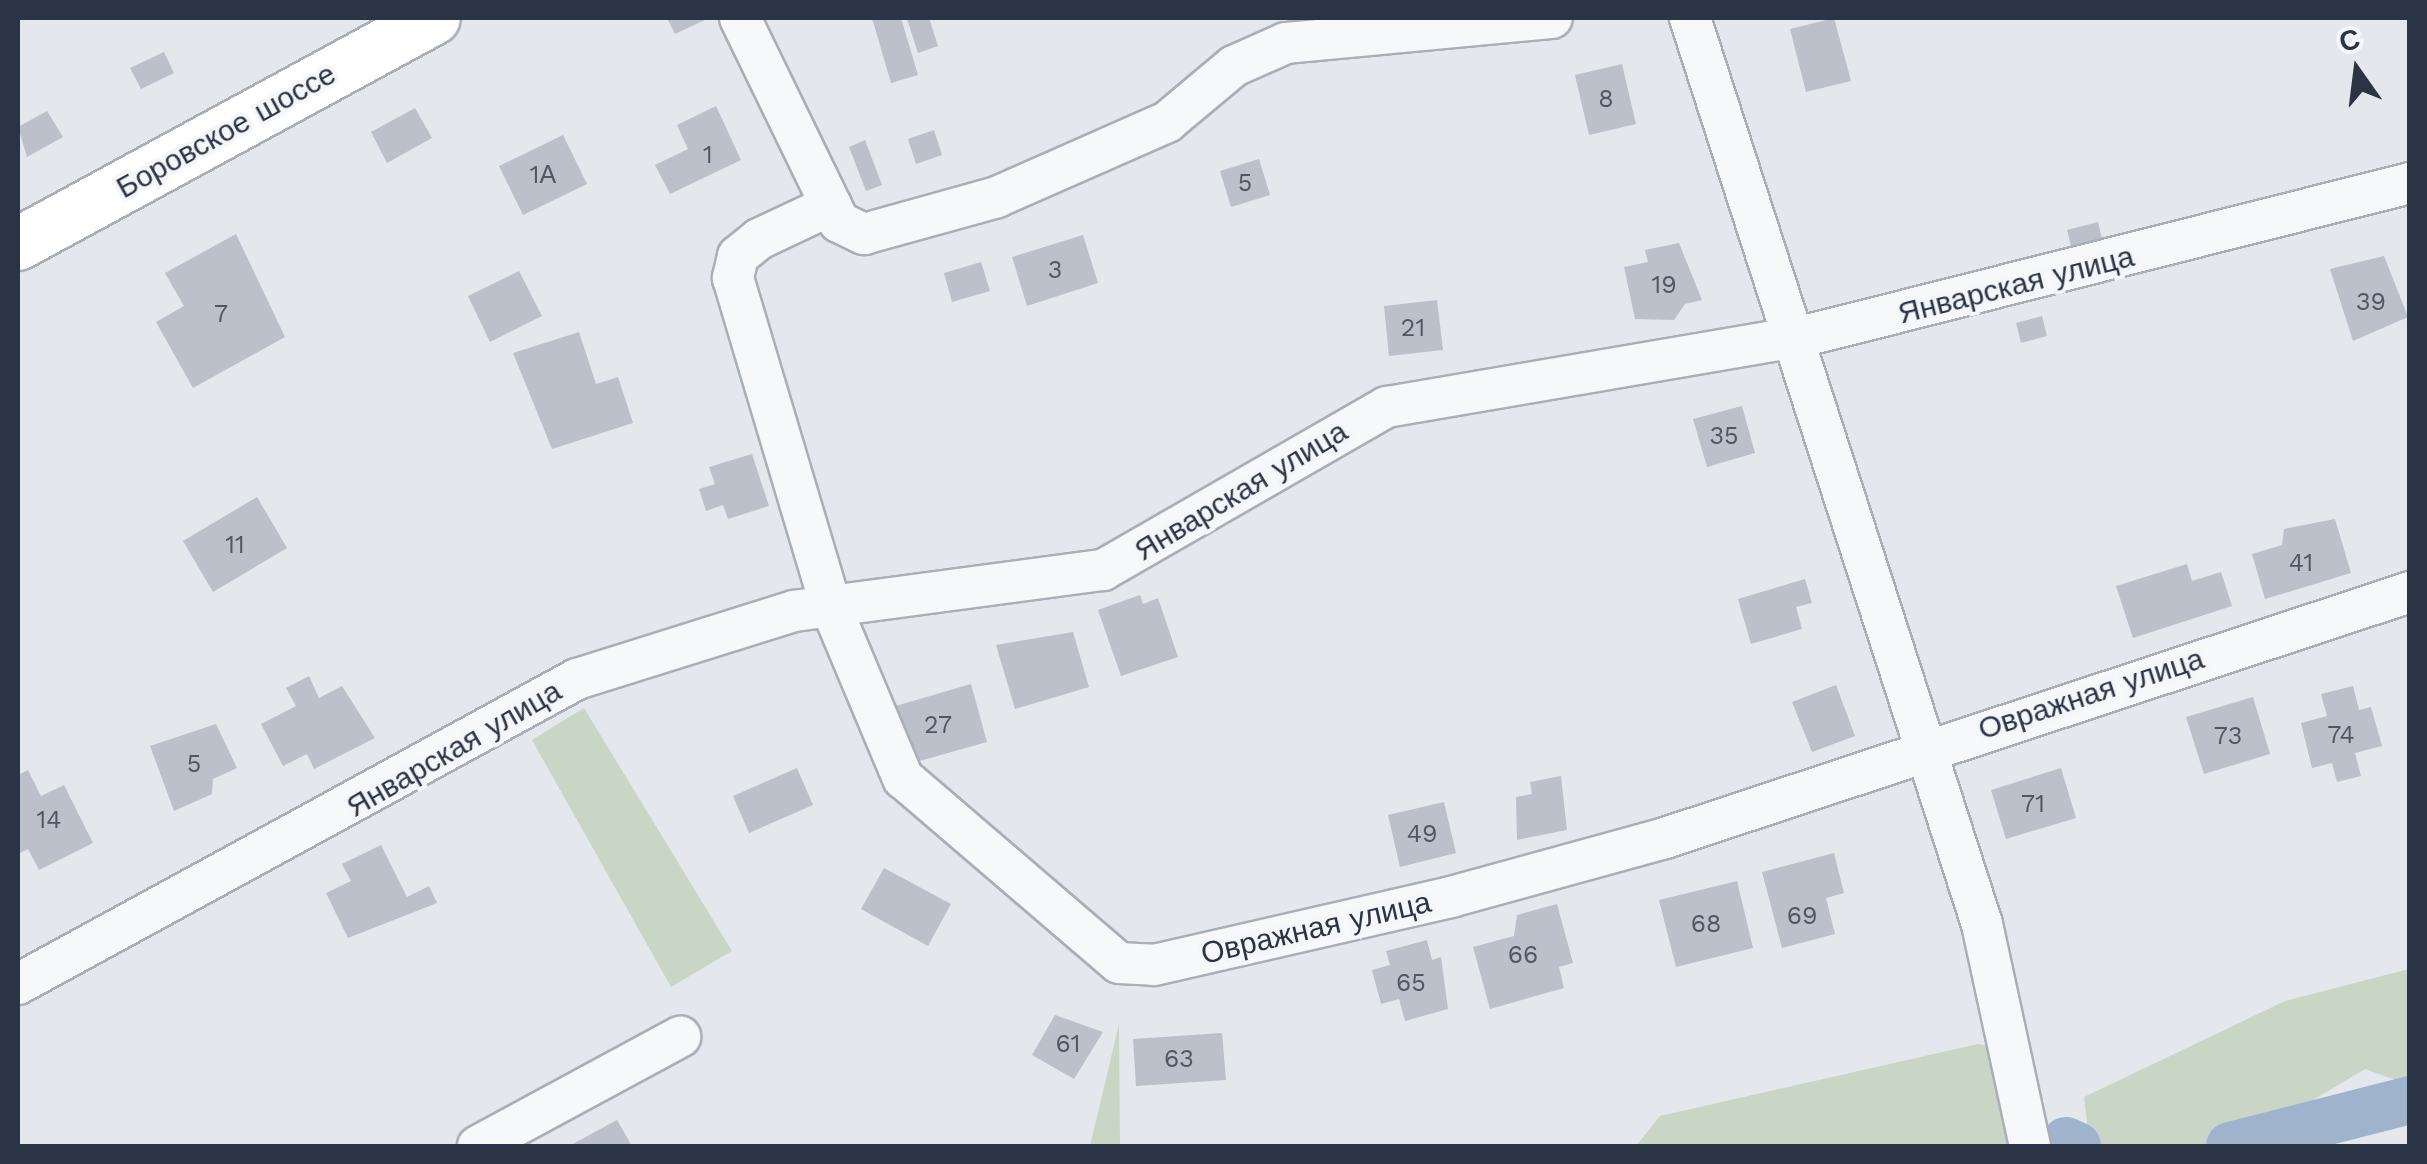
<!DOCTYPE html>
<meta charset="utf-8">
<style>
body{margin:0}
#map{position:relative;width:2427px;height:1164px;overflow:hidden;background:#e4e7ec;font-family:"Work Sans",sans-serif}
div>[style]{position:absolute}
[style*='--x']{left:calc(var(--x)*1px);top:calc(var(--y)*1px);width:calc(var(--w)*1px);rotate:calc(var(--a)*1deg)}
.green>*{inset:0;background:#c9d6c5}
.river>*{height:48px;margin:-24px;padding:0 24px;transform-origin:24px;border-radius:24px;background:#9fb4cc}
.building>*{inset:0;background:#bbc0ca}
.roads{filter:drop-shadow(2px 0 #a9aeb7) drop-shadow(-2px 0 #a9aeb7) drop-shadow(0 2px #a9aeb7) drop-shadow(0 -2px #a9aeb7)}
.minor>*{height:40px;margin:-20px;padding:0 20px;transform-origin:20px;border-radius:20px;background:#f7f8fa}
.major>*{height:52px;margin:-26px;padding:0 26px;transform-origin:26px;border-radius:26px;background:#fff}
span{translate:-50% -50%;white-space:nowrap;text-align:center;line-height:1.15;-webkit-text-stroke:8px #f4f6f9;paint-order:stroke}
.number-label{font-size:25px;color:#4f5766}
.number-label span{-webkit-text-stroke-width:0}
.street-label{font-size:30px;color:#2b3445}
.frame{position:absolute;inset:0;border:20px solid #2b3445;pointer-events:none}
.north{position:absolute;left:2307px;top:20px;width:100px;height:100px;-webkit-text-stroke:8px #f4f6f9;paint-order:stroke;rotate:346deg;font-size:28px;font-weight:700;line-height:40px;text-align:center;color:#2b3445}
.north::after{content:'';display:block;margin:auto;width:35px;height:45px;background:#2b3445;clip-path:polygon(50% 0,100% 100%,50% 72%,0 100%)}
</style>
<div id="map">
<div class="green">
<i style="clip-path:polygon(584px 708px,732px 951px,671px 987px,532px 740px)"></i>
<i style="clip-path:polygon(2409px 969px,2409px 1085px,2365px 1069px,2236px 1146px,2090px 1146px,2084px 1097px,2285px 1001px)"></i>
<i style="clip-path:polygon(1119px 1024px,1120px 1146px,1090px 1146px)"></i>
<i style="clip-path:polygon(1978px 1044px,1993px 1047px,2021px 1146px,1636px 1146px,1660px 1116px)"></i>
</div>
<div class="river">
<i style="--x:2066;--y:1141;--w:12;--a:24"></i>
<i style="--x:2230;--y:1146;--w:186;--a:-14.3"></i>
</div>
<div class="building">
<i style="clip-path:polygon(667px 18px,709px 18px,675px 34px)"></i>
<i style="clip-path:polygon(872px 18px,901px 18px,918px 75px,891px 83px)"></i>
<i style="clip-path:polygon(929px 18px,938px 46px,918px 53px,907px 19px)"></i>
<i style="clip-path:polygon(1834px 18px,1851px 81px,1806px 92px,1790px 29px)"></i>
<i style="clip-path:polygon(164px 52px,174px 73px,141px 89px,130px 68px)"></i>
<i style="clip-path:polygon(1622px 64px,1636px 124px,1589px 135px,1575px 75px)"></i>
<i style="clip-path:polygon(716px 106px,741px 160px,670px 194px,655px 165px,688px 149px,677px 125px)"></i>
<i style="clip-path:polygon(415px 108px,432px 138px,387px 163px,371px 132px)"></i>
<i style="clip-path:polygon(47px 111px,63px 137px,27px 157px,18px 127px)"></i>
<i style="clip-path:polygon(934px 130px,942px 155px,916px 164px,908px 139px)"></i>
<i style="clip-path:polygon(563px 135px,587px 184px,523px 215px,499px 166px)"></i>
<i style="clip-path:polygon(865px 140px,882px 185px,866px 191px,849px 147px)"></i>
<i style="clip-path:polygon(1259px 159px,1270px 195px,1231px 207px,1220px 171px)"></i>
<i style="clip-path:polygon(2098px 222px,2104px 247px,2073px 255px,2067px 230px)"></i>
<i style="clip-path:polygon(236px 234px,285px 337px,193px 388px,156px 322px,184px 306px,165px 273px)"></i>
<i style="clip-path:polygon(1083px 235px,1098px 283px,1027px 306px,1012px 257px)"></i>
<i style="clip-path:polygon(1679px 243px,1702px 300px,1685px 304px,1674px 320px,1635px 319px,1624px 267px,1648px 262px,1645px 250px)"></i>
<i style="clip-path:polygon(2384px 256px,2408px 317px,2353px 341px,2330px 269px)"></i>
<i style="clip-path:polygon(981px 262px,990px 291px,952px 302px,944px 273px)"></i>
<i style="clip-path:polygon(519px 271px,542px 316px,490px 342px,468px 296px)"></i>
<i style="clip-path:polygon(1437px 300px,1443px 350px,1389px 356px,1384px 306px)"></i>
<i style="clip-path:polygon(2042px 316px,2047px 336px,2021px 343px,2016px 323px)"></i>
<i style="clip-path:polygon(579px 332px,596px 384px,618px 377px,633px 423px,552px 449px,513px 353px)"></i>
<i style="clip-path:polygon(1742px 406px,1755px 453px,1707px 467px,1693px 419px)"></i>
<i style="clip-path:polygon(752px 454px,769px 506px,728px 519px,723px 505px,706px 511px,699px 489px,715px 484px,709px 467px)"></i>
<i style="clip-path:polygon(257px 497px,287px 548px,213px 592px,183px 541px)"></i>
<i style="clip-path:polygon(2335px 519px,2351px 573px,2265px 599px,2252px 554px,2282px 545px,2284px 529px)"></i>
<i style="clip-path:polygon(2187px 564px,2192px 581px,2221px 572px,2232px 606px,2133px 638px,2116px 586px)"></i>
<i style="clip-path:polygon(1805px 579px,1812px 603px,1796px 607px,1802px 629px,1751px 644px,1738px 599px)"></i>
<i style="clip-path:polygon(1140px 595px,1143px 604px,1158px 598px,1178px 657px,1121px 676px,1098px 610px)"></i>
<i style="clip-path:polygon(1073px 632px,1089px 687px,1015px 709px,996px 645px)"></i>
<i style="clip-path:polygon(309px 676px,319px 698px,342px 686px,375px 738px,314px 769px,307px 754px,283px 766px,261px 724px,296px 706px,286px 688px)"></i>
<i style="clip-path:polygon(971px 684px,987px 742px,905px 765px,889px 708px)"></i>
<i style="clip-path:polygon(1836px 685px,1855px 736px,1812px 752px,1792px 702px)"></i>
<i style="clip-path:polygon(2353px 686px,2359px 710px,2371px 707px,2382px 746px,2355px 753px,2361px 776px,2337px 782px,2332px 763px,2312px 768px,2301px 723px,2327px 716px,2321px 694px)"></i>
<i style="clip-path:polygon(2253px 697px,2270px 754px,2204px 774px,2186px 717px)"></i>
<i style="clip-path:polygon(216px 724px,237px 768px,213px 779px,212px 794px,174px 811px,150px 746px)"></i>
<i style="clip-path:polygon(797px 768px,813px 805px,749px 833px,733px 796px)"></i>
<i style="clip-path:polygon(2061px 768px,2076px 818px,2006px 839px,1991px 790px)"></i>
<i style="clip-path:polygon(28px 770px,41px 796px,64px 785px,93px 843px,39px 870px,28px 849px,18px 854px,18px 775px)"></i>
<i style="clip-path:polygon(1561px 776px,1567px 830px,1517px 840px,1516px 797px,1532px 794px,1530px 782px)"></i>
<i style="clip-path:polygon(1444px 802px,1456px 853px,1400px 867px,1388px 815px)"></i>
<i style="clip-path:polygon(381px 845px,407px 897px,429px 886px,437px 903px,348px 938px,326px 893px,351px 881px,342px 864px)"></i>
<i style="clip-path:polygon(1834px 853px,1844px 893px,1826px 898px,1835px 934px,1782px 948px,1762px 872px)"></i>
<i style="clip-path:polygon(884px 868px,951px 904px,928px 946px,861px 909px)"></i>
<i style="clip-path:polygon(1737px 881px,1753px 948px,1676px 967px,1659px 900px)"></i>
<i style="clip-path:polygon(1557px 904px,1573px 963px,1559px 967px,1564px 988px,1490px 1009px,1473px 947px,1514px 936px,1517px 915px)"></i>
<i style="clip-path:polygon(1427px 940px,1432px 960px,1441px 957px,1448px 1009px,1405px 1021px,1399px 999px,1381px 1004px,1372px 970px,1390px 965px,1386px 951px)"></i>
<i style="clip-path:polygon(1055px 1015px,1103px 1032px,1074px 1079px,1032px 1055px)"></i>
<i style="clip-path:polygon(1222px 1033px,1226px 1080px,1136px 1086px,1133px 1039px)"></i>
<i style="clip-path:polygon(617px 1120px,632px 1146px,569px 1146px)"></i>
</div>
<div class="roads">
<div class="minor">
<i style="--x:740;--y:18;--w:227;--a:64.1"></i>
<i style="--x:839;--y:222;--w:28;--a:26"></i>
<i style="--x:864;--y:234;--w:138;--a:-15.5"></i>
<i style="--x:997;--y:197;--w:186;--a:-23.8"></i>
<i style="--x:1167;--y:122;--w:87;--a:-39.9"></i>
<i style="--x:1234;--y:66;--w:57;--a:-23.9"></i>
<i style="--x:1286;--y:43;--w:267;--a:-5.4"></i>
<i style="--x:1690;--y:18;--w:952;--a:72.14"></i>
<i style="--x:1982;--y:924;--w:227;--a:77.8"></i>
<i style="--x:831;--y:205;--w:80;--a:154.7"></i>
<i style="--x:759;--y:239;--w:27;--a:141"></i>
<i style="--x:738;--y:256;--w:23;--a:103"></i>
<i style="--x:733;--y:278;--w:343;--a:73.4"></i>
<i style="--x:831;--y:607;--w:186;--a:67.2"></i>
<i style="--x:903;--y:778;--w:284;--a:40.6"></i>
<i style="--x:1119;--y:963;--w:35;--a:3"></i>
<i style="--x:1154;--y:965;--w:305;--a:-12.9"></i>
<i style="--x:1451;--y:897;--w:222;--a:-15.4"></i>
<i style="--x:1665;--y:838;--w:785;--a:-18.27"></i>
<i style="--x:18;--y:984;--w:637;--a:-28.62"></i>
<i style="--x:577;--y:679;--w:227;--a:-17.4"></i>
<i style="--x:794;--y:611;--w:312;--a:-7.6"></i>
<i style="--x:1103;--y:570;--w:327;--a:-29.9"></i>
<i style="--x:1387;--y:407;--w:423;--a:-9.7"></i>
<i style="--x:1804;--y:336;--w:625;--a:-14.17"></i>
<i style="--x:478;--y:1146;--w:230;--a:-28.4"></i>
</div>
<div class="major">
<i style="--x:18;--y:244;--w:473;--a:-28.5"></i>
</div>
</div>
<div class="number-label">
<span style="left:1606px;top:99px">8</span>
<span style="left:708px;top:155px">1</span>
<span style="left:543px;top:175px">1А</span>
<span style="left:1245px;top:183px">5</span>
<span style="left:1055px;top:270px">3</span>
<span style="left:1664px;top:285px">19</span>
<span style="left:2371px;top:302px">39</span>
<span style="left:221px;top:314px">7</span>
<span style="left:1413px;top:328px">21</span>
<span style="left:1724px;top:436px">35</span>
<span style="left:235px;top:545px">11</span>
<span style="left:2301px;top:563px">41</span>
<span style="left:938px;top:725px">27</span>
<span style="left:2341px;top:735px">74</span>
<span style="left:2228px;top:736px">73</span>
<span style="left:194px;top:764px">5</span>
<span style="left:2033px;top:804px">71</span>
<span style="left:49px;top:820px">14</span>
<span style="left:1422px;top:834px">49</span>
<span style="left:1802px;top:916px">69</span>
<span style="left:1706px;top:924px">68</span>
<span style="left:1523px;top:955px">66</span>
<span style="left:1411px;top:983px">65</span>
<span style="left:1068px;top:1044px">61</span>
<span style="left:1179px;top:1059px">63</span>
</div>
<div class="street-label">
<span style="left:226px;top:131px;rotate:-29deg">Боровское шоссе</span>
<span style="left:2016px;top:285px;rotate:-14deg">Январская улица</span>
<span style="left:1241px;top:491px;rotate:-31deg">Январская улица</span>
<span style="left:2091px;top:694px;rotate:-18deg">Овражная улица</span>
<span style="left:454px;top:749px;rotate:-30deg">Январская улица</span>
<span style="left:1316px;top:928px;rotate:-13deg">Овражная улица</span>
</div>
<div class="frame"></div>
<div class="north">С</div>
</div>
